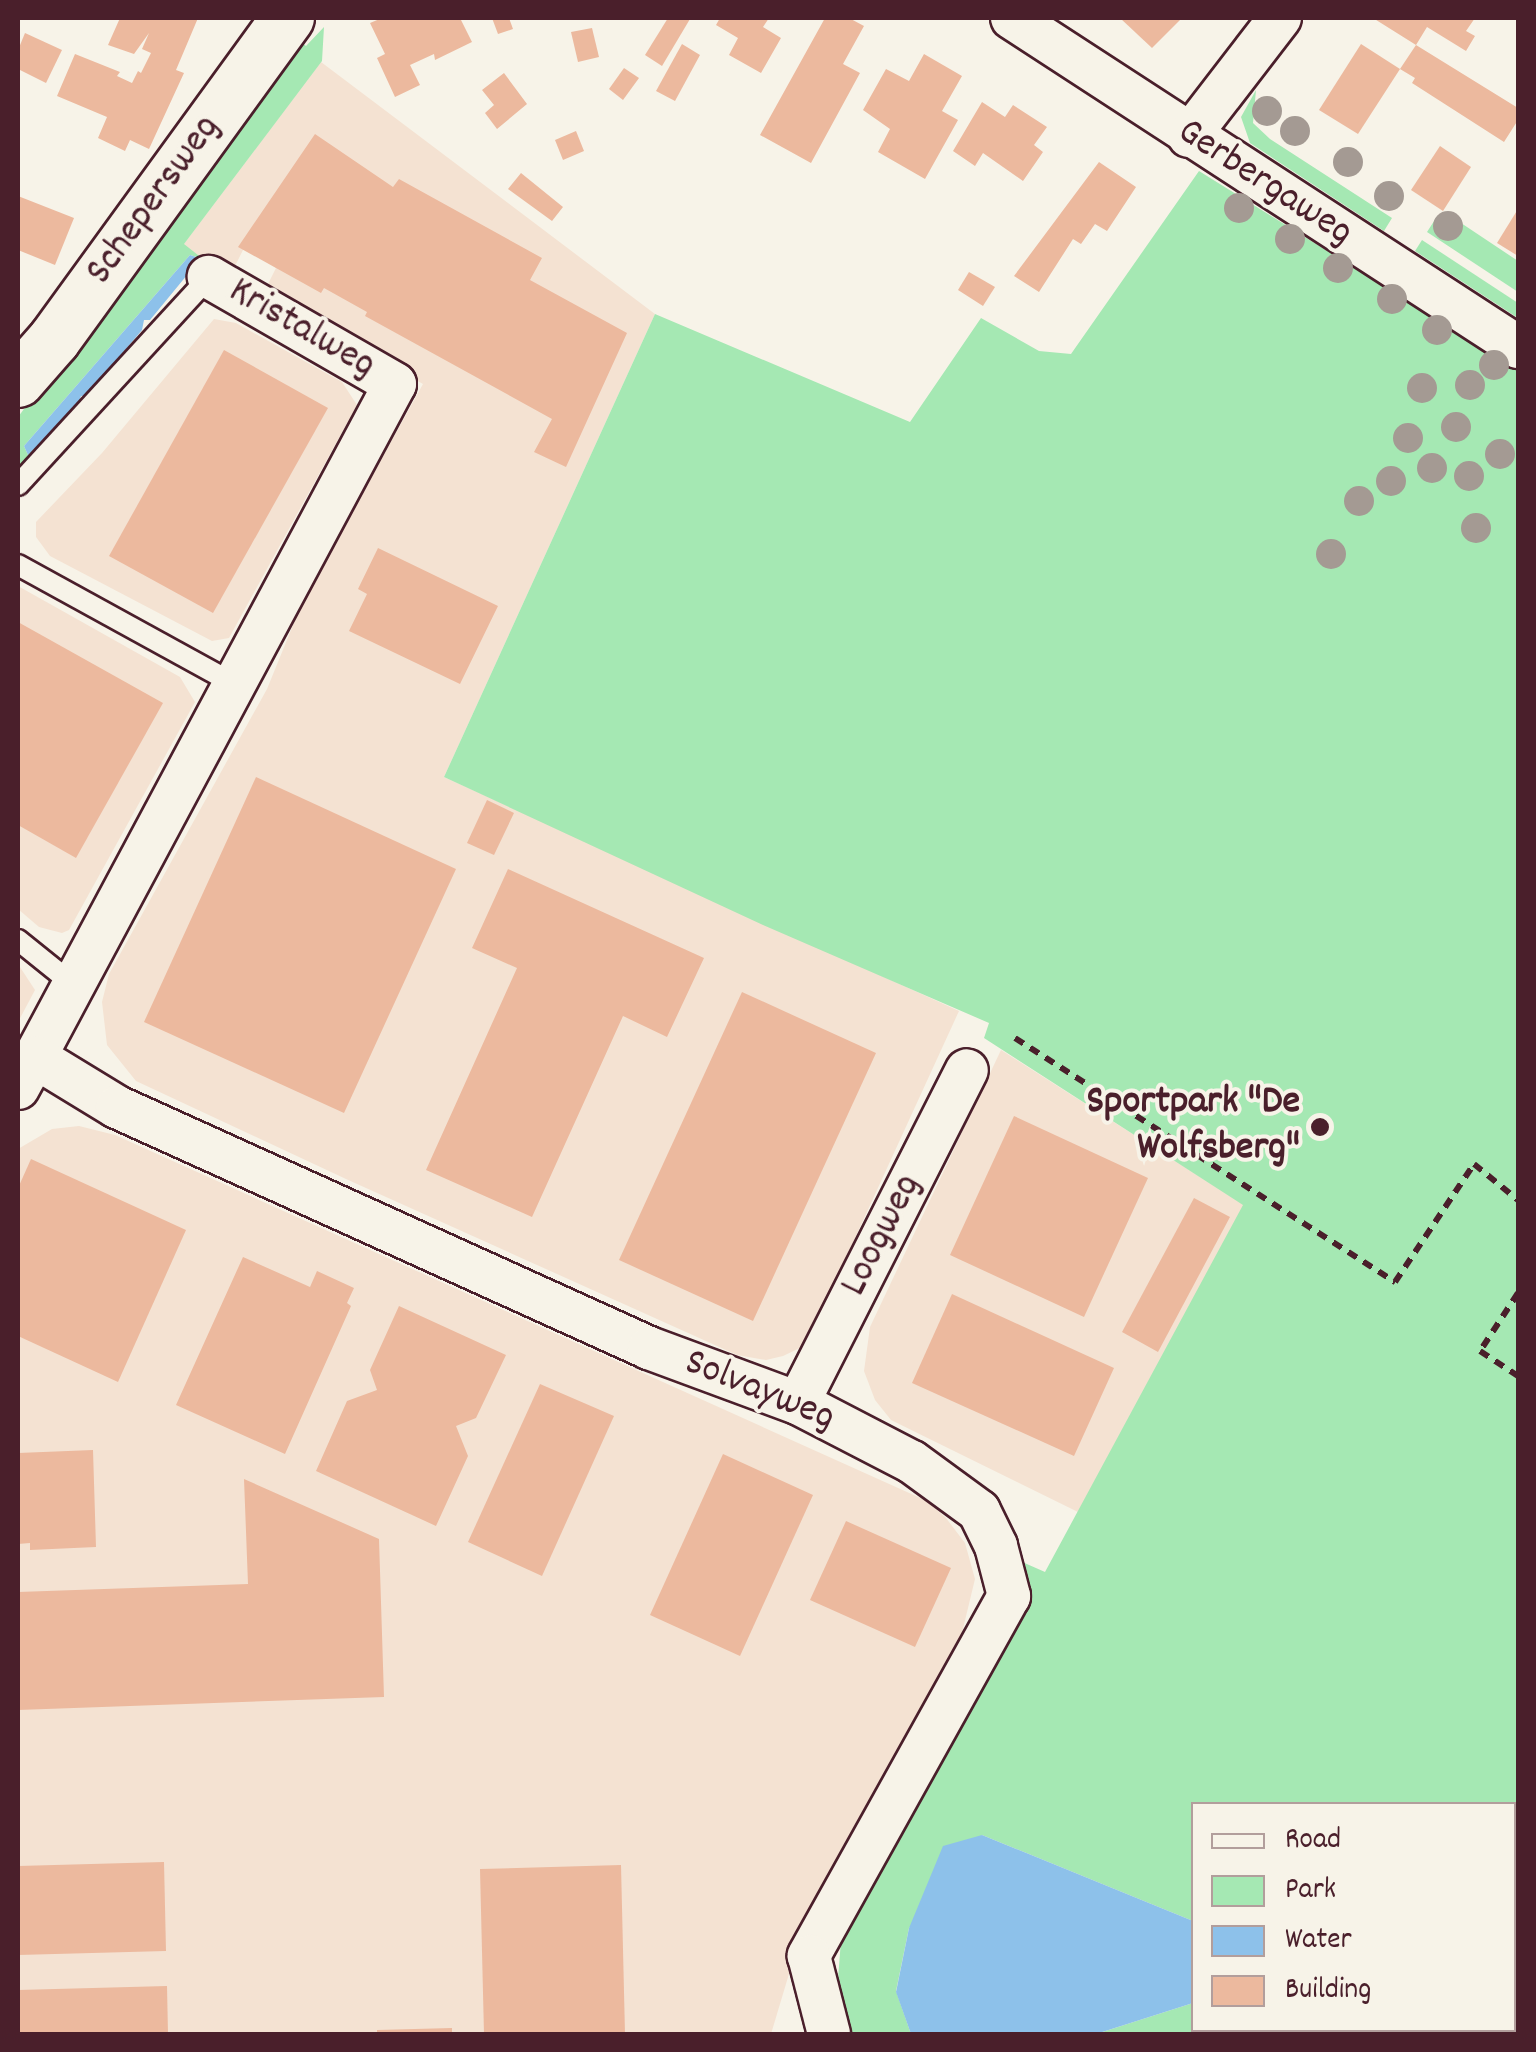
<!DOCTYPE html>
<style>
body{margin:0}
#map{position:relative;width:1536px;height:2052px;overflow:hidden;background:#f7f3e8;font-family:Dekko,sans-serif}
div>[style]{position:absolute}
[style*='--x']{left:calc(var(--x)*1px);top:calc(var(--y)*1px);width:calc(var(--w)*1px);rotate:calc(var(--a)*1deg)}
.built>*{inset:0;background:#f4e2d2}
.green>*{inset:0;background:#a5e8b3}
.water>*{inset:0;background:#8dc1ea}
.building>*{inset:0;background:#ecb99e}
.path>*{height:6px;margin-top:-3px;transform-origin:0;background:repeating-linear-gradient(90deg,#4a1f2b 0 10px,transparent 0 18px)}
.roads{filter:drop-shadow(2px 0 #4a1f2b) drop-shadow(-2px 0 #4a1f2b) drop-shadow(0 2px #4a1f2b) drop-shadow(0 -2px #4a1f2b)}
.service>*{height:20px;margin:-10px;padding:0 10px;transform-origin:10px;border-radius:10px;background:#f7f3e8}
.minor>*{height:42px;margin:-21px;padding:0 21px;transform-origin:21px;border-radius:21px;background:#f7f3e8}
.tertiary>*{height:52px;margin:-26px;padding:0 26px;transform-origin:26px;border-radius:26px;background:#f7f3e8}
.trees>*{width:30px;height:30px;margin:-15px;border-radius:50%;background:#a49a93}
.dots>*{width:28px;height:28px;translate:-50% -50%;box-sizing:border-box;border:5px solid #f7f3e8;border-radius:50%}
span{translate:-50% -50%;white-space:nowrap;text-align:center;line-height:1.15;-webkit-text-stroke:8px #f7f3e8;paint-order:stroke}
.street-label{font-size:40px;color:#4a1f2b}
.poi-label{font-size:40px;color:#4a1f2b;font-weight:700}
.right{translate:-100% -50%;text-align:right}
.frame{position:absolute;inset:0;border:20px solid #4a1f2b;pointer-events:none}
.legend{position:absolute;left:1191px;top:1802px;width:325px;height:230px;box-sizing:border-box;background:#f7f3e8;border:2px solid #b29e9c;margin:0;padding:12px 18px;list-style:none;font-size:30px;color:#4a1f2b}
.legend li{display:flex;align-items:center;gap:20px;height:50px}
.legend b{width:50px;border:2px solid #b29e9c}
</style>
<div id="map">
<div class="built">
<i style="clip-path:polygon(321px 62px,655px 314px,444px 777px,959px 1011px,806px 1345px,783px 1356px,766px 1360px,737px 1355px,346px 1179px,136px 1081px,107px 1045px,102px 1002px,109px 974px,267px 689px,302px 603px,423px 384px,271px 300px,267px 286px,276px 268px,250px 249px,243px 250px,234px 268px,201px 262px,183px 245px)"></i>
<i style="clip-path:polygon(214px 319px,236px 323px,342px 382px,357px 405px,229px 638px,212px 641px,50px 556px,36px 537px,36px 522px,102px 453px)"></i>
<i style="clip-path:polygon(18px 586px,180px 677px,195px 702px,69px 930px,62px 933px,39px 927px,18px 909px)"></i>
<i style="clip-path:polygon(18px 964px,35px 990px,18px 1022px)"></i>
<i style="clip-path:polygon(1001px 1050px,1244px 1205px,1078px 1512px,891px 1420px,875px 1400px,864px 1371px,870px 1327px)"></i>
<i style="clip-path:polygon(79px 1126px,115px 1135px,927px 1501px,946px 1518px,965px 1543px,975px 1579px,961px 1637px,806px 1917px,771px 2034px,18px 2034px,18px 1149px,52px 1129px)"></i>
</div>
<div class="green">
<i style="clip-path:polygon(324px 27px,322px 61px,184px 244px,203px 259px,190px 255px,24px 446px,28px 455px,77px 401px,82px 403px,18px 473px,18px 417px,300px 41px,306px 46px)"></i>
<i style="clip-path:polygon(1256px 90px,1253px 123px,1270px 139px,1392px 218px,1384px 231px,1250px 143px,1241px 117px)"></i>
<i style="clip-path:polygon(1199px 171px,1518px 370px,1518px 1968px,1514px 1973px,1514px 1804px,1194px 1804px,1193px 1921px,982px 1835px,909px 1928px,896px 1991px,911px 2034px,850px 2034px,838px 1979px,841px 1940px,1013px 1558px,1045px 1572px,1243px 1205px,984px 1038px,989px 1023px,763px 925px,444px 777px,655px 314px,910px 422px,981px 318px,1039px 351px,1071px 354px)"></i>
<i style="clip-path:polygon(1449px 215px,1518px 261px,1518px 292px,1427px 232px,1436px 218px,1444px 223px)"></i>
<i style="clip-path:polygon(1422px 240px,1518px 303px,1518px 318px,1415px 251px)"></i>
<i style="clip-path:polygon(1518px 1994px,1518px 2034px,1455px 2034px,1464px 2030px,1514px 2030px,1514px 1997px)"></i>
<i style="clip-path:polygon(1193px 2003px,1194px 2030px,1346px 2030px,1331px 2034px,1096px 2034px)"></i>
</div>
<div class="water">
<i style="clip-path:polygon(190px 255px,196px 257px,192px 269px,150px 320px,144px 320px,142px 330px,86px 396px,81px 396px,78px 405px,28px 455px,24px 446px)"></i>
<i style="clip-path:polygon(982px 1835px,1193px 1921px,1193px 2003px,1096px 2034px,911px 2034px,896px 1992px,909px 1928px,943px 1846px)"></i>
</div>
<div class="building">
<i style="clip-path:polygon(120px 18px,198px 18px,176px 70px,184px 73px,149px 149px,130px 140px,125px 151px,98px 138px,107px 117px,57px 96px,75px 54px,120px 72px,117px 76px,132px 83px,138px 71px,141px 73px,151px 53px,142px 49px,149px 33px,134px 54px,108px 45px)"></i>
<i style="clip-path:polygon(382px 18px,460px 18px,472px 42px,435px 60px,434px 54px,410px 65px,420px 85px,395px 97px,377px 58px,385px 54px,370px 23px)"></i>
<i style="clip-path:polygon(492px 18px,509px 18px,513px 29px,498px 34px)"></i>
<i style="clip-path:polygon(668px 18px,690px 19px,662px 66px,645px 55px)"></i>
<i style="clip-path:polygon(720px 18px,769px 18px,763px 27px,781px 38px,761px 73px,729px 55px,738px 38px,716px 25px)"></i>
<i style="clip-path:polygon(825px 18px,849px 18px,864px 26px,843px 64px,860px 73px,811px 163px,760px 135px)"></i>
<i style="clip-path:polygon(1120px 18px,1182px 18px,1152px 48px)"></i>
<i style="clip-path:polygon(1373px 18px,1475px 18px,1466px 31px,1475px 36px,1466px 51px,1427px 27px,1416px 45px)"></i>
<i style="clip-path:polygon(592px 28px,599px 57px,578px 62px,571px 32px)"></i>
<i style="clip-path:polygon(25px 33px,62px 50px,46px 83px,18px 69px,18px 50px)"></i>
<i style="clip-path:polygon(682px 44px,700px 55px,675px 101px,656px 91px)"></i>
<i style="clip-path:polygon(1361px 44px,1400px 69px,1358px 134px,1319px 110px)"></i>
<i style="clip-path:polygon(1416px 45px,1518px 108px,1518px 120px,1504px 142px,1412px 83px,1415px 78px,1400px 69px)"></i>
<i style="clip-path:polygon(924px 54px,962px 76px,942px 111px,958px 120px,925px 179px,878px 152px,890px 129px,863px 110px,886px 69px,909px 81px)"></i>
<i style="clip-path:polygon(624px 68px,639px 78px,623px 100px,609px 89px)"></i>
<i style="clip-path:polygon(504px 73px,527px 104px,497px 129px,485px 113px,494px 105px,482px 90px)"></i>
<i style="clip-path:polygon(982px 102px,1005px 117px,1013px 105px,1047px 127px,1034px 145px,1043px 152px,1023px 181px,983px 153px,975px 166px,953px 151px)"></i>
<i style="clip-path:polygon(576px 131px,584px 151px,563px 160px,555px 140px)"></i>
<i style="clip-path:polygon(315px 134px,393px 187px,399px 179px,542px 258px,530px 280px,627px 333px,566px 467px,534px 452px,552px 419px,365px 316px,367px 312px,324px 288px,321px 293px,238px 247px)"></i>
<i style="clip-path:polygon(1440px 146px,1471px 167px,1443px 211px,1411px 190px)"></i>
<i style="clip-path:polygon(1099px 162px,1136px 187px,1107px 231px,1095px 224px,1081px 244px,1073px 239px,1039px 292px,1014px 276px)"></i>
<i style="clip-path:polygon(521px 173px,563px 207px,552px 221px,508px 189px)"></i>
<i style="clip-path:polygon(18px 196px,74px 218px,55px 265px,18px 250px)"></i>
<i style="clip-path:polygon(1518px 209px,1518px 256px,1497px 243px)"></i>
<i style="clip-path:polygon(969px 272px,995px 287px,983px 306px,958px 290px)"></i>
<i style="clip-path:polygon(224px 350px,328px 408px,213px 613px,109px 556px)"></i>
<i style="clip-path:polygon(378px 548px,498px 606px,460px 684px,349px 631px,367px 594px,358px 589px)"></i>
<i style="clip-path:polygon(18px 622px,163px 703px,76px 858px,18px 825px)"></i>
<i style="clip-path:polygon(256px 777px,456px 869px,344px 1113px,144px 1022px)"></i>
<i style="clip-path:polygon(487px 800px,514px 813px,494px 855px,467px 843px)"></i>
<i style="clip-path:polygon(508px 869px,704px 958px,667px 1037px,623px 1016px,532px 1217px,426px 1170px,517px 968px,472px 948px)"></i>
<i style="clip-path:polygon(742px 992px,876px 1053px,753px 1321px,619px 1260px)"></i>
<i style="clip-path:polygon(1014px 1116px,1148px 1178px,1084px 1317px,950px 1255px)"></i>
<i style="clip-path:polygon(31px 1159px,186px 1230px,118px 1382px,18px 1336px,18px 1188px)"></i>
<i style="clip-path:polygon(1194px 1198px,1230px 1217px,1158px 1352px,1122px 1332px)"></i>
<i style="clip-path:polygon(243px 1257px,310px 1287px,317px 1271px,354px 1288px,347px 1303px,351px 1306px,285px 1454px,176px 1405px)"></i>
<i style="clip-path:polygon(952px 1294px,1114px 1368px,1074px 1456px,912px 1383px)"></i>
<i style="clip-path:polygon(399px 1306px,506px 1355px,476px 1418px,456px 1426px,468px 1456px,436px 1526px,316px 1471px,347px 1401px,377px 1390px,370px 1370px)"></i>
<i style="clip-path:polygon(540px 1384px,614px 1416px,542px 1576px,468px 1542px)"></i>
<i style="clip-path:polygon(93px 1450px,96px 1547px,30px 1550px,30px 1543px,18px 1544px,18px 1453px)"></i>
<i style="clip-path:polygon(723px 1454px,813px 1495px,740px 1656px,650px 1615px)"></i>
<i style="clip-path:polygon(244px 1479px,379px 1539px,384px 1697px,18px 1710px,18px 1592px,248px 1584px)"></i>
<i style="clip-path:polygon(846px 1521px,951px 1568px,915px 1647px,810px 1600px)"></i>
<i style="clip-path:polygon(164px 1862px,166px 1951px,18px 1955px,18px 1866px)"></i>
<i style="clip-path:polygon(621px 1865px,625px 2034px,484px 2034px,480px 1869px)"></i>
<i style="clip-path:polygon(167px 1986px,168px 2034px,18px 2034px,18px 1990px)"></i>
<i style="clip-path:polygon(452px 2028px,452px 2034px,377px 2034px,377px 2030px)"></i>
</div>
<div class="path">
<i style="--x:1015;--y:1038;--w:452;--a:32.7"></i>
<i style="--x:1395;--y:1282;--w:142;--a:-56.2"></i>
<i style="--x:1474;--y:1164;--w:57;--a:39.3"></i>
<i style="--x:1518;--y:1293;--w:69;--a:123.2"></i>
<i style="--x:1480;--y:1351;--w:45;--a:33.3"></i>
<i style="--x:1514;--y:1990;--w:5;--a:-37"></i>
</div>
<div class="roads">
<div class="service">
<i style="--x:18;--y:485;--w:282;--a:-47.4"></i>
<i style="--x:18;--y:565;--w:249;--a:28.8"></i>
<i style="--x:18;--y:940;--w:73;--a:38.9"></i>
</div>
<div class="minor">
<i style="--x:1012;--y:18;--w:604;--a:33.03"></i>
<i style="--x:1189;--y:136;--w:149;--a:-52.4"></i>
<i style="--x:35;--y:1057;--w:763;--a:-61.86"></i>
<i style="--x:395;--y:384;--w:215;--a:-150.1"></i>
<i style="--x:18;--y:1088;--w:35;--a:-61"></i>
<i style="--x:35;--y:1057;--w:96;--a:31.4"></i>
<i style="--x:117;--y:1107;--w:584;--a:24.37"></i>
<i style="--x:649;--y:1348;--w:159;--a:20.3"></i>
<i style="--x:798;--y:1403;--w:128;--a:27.4"></i>
<i style="--x:912;--y:1462;--w:83;--a:36.2"></i>
<i style="--x:979;--y:1511;--w:39;--a:64"></i>
<i style="--x:996;--y:1546;--w:52;--a:75.4"></i>
<i style="--x:1009;--y:1596;--w:412;--a:119.1"></i>
<i style="--x:809;--y:1956;--w:81;--a:75.6"></i>
<i style="--x:798;--y:1403;--w:373;--a:-63.1"></i>
<i style="--x:1409;--y:2034;--w:16;--a:-14"></i>
</div>
<div class="tertiary">
<i style="--x:18;--y:381;--w:55;--a:-48.7"></i>
<i style="--x:54;--y:340;--w:398;--a:-54"></i>
</div>
</div>
<div class="trees">
<i style="left:1267px;top:111px"></i>
<i style="left:1295px;top:131px"></i>
<i style="left:1348px;top:162px"></i>
<i style="left:1389px;top:196px"></i>
<i style="left:1239px;top:208px"></i>
<i style="left:1448px;top:226px"></i>
<i style="left:1290px;top:239px"></i>
<i style="left:1338px;top:268px"></i>
<i style="left:1392px;top:299px"></i>
<i style="left:1437px;top:330px"></i>
<i style="left:1494px;top:365px"></i>
<i style="left:1470px;top:385px"></i>
<i style="left:1422px;top:388px"></i>
<i style="left:1456px;top:427px"></i>
<i style="left:1408px;top:438px"></i>
<i style="left:1500px;top:454px"></i>
<i style="left:1432px;top:468px"></i>
<i style="left:1469px;top:476px"></i>
<i style="left:1391px;top:481px"></i>
<i style="left:1359px;top:501px"></i>
<i style="left:1476px;top:528px"></i>
<i style="left:1331px;top:554px"></i>
</div>
<div class="dots">
<i style="left:1320px;top:1127px;background:#4a1f2b"></i>
</div>
<div class="street-label">
<span style="left:1264px;top:184px;rotate:33deg">Gerbergaweg</span>
<span style="left:155px;top:201px;rotate:-54deg">Schepersweg</span>
<span style="left:301px;top:330px;rotate:30deg">Kristalweg</span>
<span style="left:883px;top:1236px;rotate:-63deg">Loogweg</span>
<span style="left:759px;top:1392px;rotate:22deg">Solvayweg</span>
</div>
<div class="poi-label">
<span class="right" style="left:1300px;top:1127px">Sportpark "De<br>Wolfsberg"</span>
</div>
<div class="frame"></div>
<ul class="legend">
<li><b style="height:12px;background:#f7f3e8"></b>Road</li>
<li><b style="height:28px;background:#a5e8b3"></b>Park</li>
<li><b style="height:28px;background:#8dc1ea"></b>Water</li>
<li><b style="height:28px;background:#ecb99e"></b>Building</li>
</ul>
</div>
